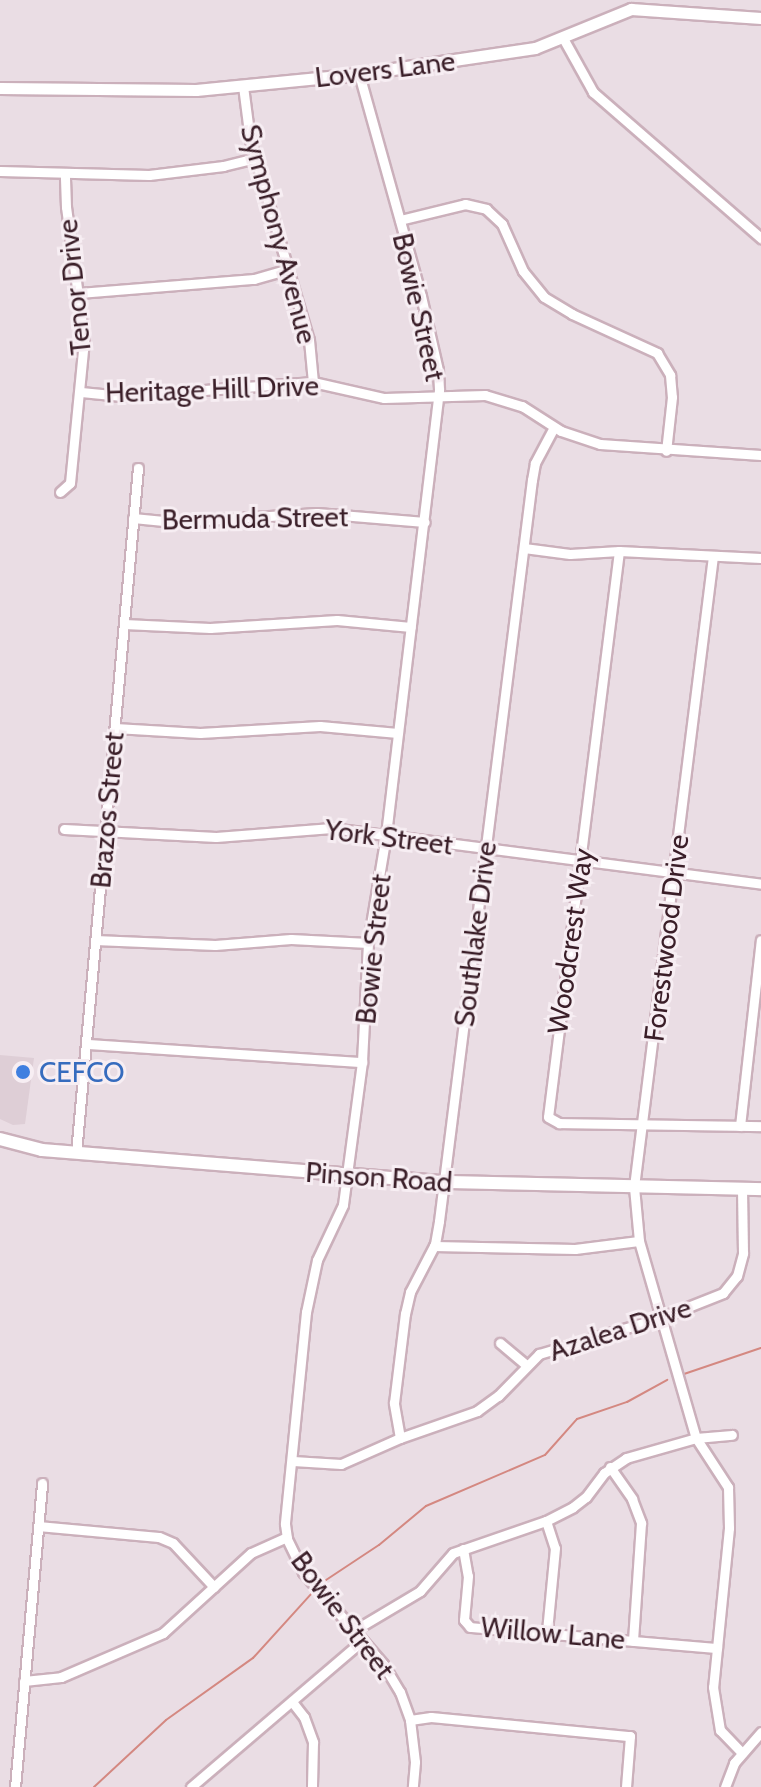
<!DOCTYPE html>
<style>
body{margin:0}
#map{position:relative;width:761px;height:1787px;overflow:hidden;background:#eadde4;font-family:Cabin,sans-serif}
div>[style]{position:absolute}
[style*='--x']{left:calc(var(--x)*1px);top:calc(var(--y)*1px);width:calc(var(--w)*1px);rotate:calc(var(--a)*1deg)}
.built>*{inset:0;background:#deced6}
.stream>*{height:2px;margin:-1px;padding:0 1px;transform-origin:1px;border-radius:1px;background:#d48881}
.roads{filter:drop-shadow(2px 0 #cbb0bb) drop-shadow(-2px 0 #cbb0bb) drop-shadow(0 2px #cbb0bb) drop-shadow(0 -2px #cbb0bb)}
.minor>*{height:9px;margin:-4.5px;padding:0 4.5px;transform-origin:4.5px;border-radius:4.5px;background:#fff}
.tertiary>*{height:11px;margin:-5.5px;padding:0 5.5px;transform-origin:5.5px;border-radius:5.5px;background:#fff}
.secondary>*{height:12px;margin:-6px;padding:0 6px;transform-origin:6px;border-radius:6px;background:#fff}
.dots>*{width:22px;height:22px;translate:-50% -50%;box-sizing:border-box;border:4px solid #f7eef3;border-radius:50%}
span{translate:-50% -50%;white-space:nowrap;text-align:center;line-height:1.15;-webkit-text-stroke:6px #f7eef3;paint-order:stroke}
.street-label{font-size:28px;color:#3a1e28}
.shop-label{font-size:28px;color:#366cbe}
.left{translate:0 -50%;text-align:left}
</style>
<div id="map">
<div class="built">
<i style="clip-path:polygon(0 1055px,34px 1058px,25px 1124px,13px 1125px,0 1119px)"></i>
</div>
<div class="stream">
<i style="--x:684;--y:1374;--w:81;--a:-18.7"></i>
<i style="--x:323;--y:1582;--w:67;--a:-33.5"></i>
<i style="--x:379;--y:1545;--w:61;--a:-39.7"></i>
<i style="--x:426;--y:1506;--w:129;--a:-23.2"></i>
<i style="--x:545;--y:1455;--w:48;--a:-48.4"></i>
<i style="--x:577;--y:1419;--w:53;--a:-18.8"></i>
<i style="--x:627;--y:1402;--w:46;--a:-28.8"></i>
<i style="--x:94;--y:1787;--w:98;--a:-42.9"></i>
<i style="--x:166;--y:1720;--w:107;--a:-35.5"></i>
<i style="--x:253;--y:1658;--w:88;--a:-47.8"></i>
</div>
<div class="roads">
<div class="minor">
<i style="--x:563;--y:38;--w:62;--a:60.9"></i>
<i style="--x:593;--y:92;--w:223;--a:41"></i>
<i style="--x:359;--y:74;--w:230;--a:74.4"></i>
<i style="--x:421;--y:296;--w:76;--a:77.1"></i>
<i style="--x:438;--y:370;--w:20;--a:87"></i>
<i style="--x:439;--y:390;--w:448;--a:96.8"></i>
<i style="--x:386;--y:835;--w:109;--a:99.5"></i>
<i style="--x:368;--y:943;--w:119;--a:92.9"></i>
<i style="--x:362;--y:1062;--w:144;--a:97.6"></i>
<i style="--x:343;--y:1205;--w:61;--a:115.3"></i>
<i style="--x:317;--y:1260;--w:53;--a:101.9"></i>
<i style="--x:306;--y:1312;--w:213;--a:95.7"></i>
<i style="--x:285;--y:1524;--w:15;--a:82"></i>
<i style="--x:287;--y:1539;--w:37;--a:64"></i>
<i style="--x:303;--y:1572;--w:122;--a:49"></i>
<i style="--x:383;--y:1664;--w:33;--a:59"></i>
<i style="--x:400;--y:1692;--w:30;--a:70"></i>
<i style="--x:410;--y:1720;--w:42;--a:83.2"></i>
<i style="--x:415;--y:1762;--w:25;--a:95"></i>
<i style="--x:243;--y:86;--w:54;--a:82.6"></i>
<i style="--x:250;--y:140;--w:209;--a:73.6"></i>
<i style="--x:309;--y:340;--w:42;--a:84.6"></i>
<i style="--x:0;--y:171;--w:149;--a:1.5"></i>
<i style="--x:149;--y:175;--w:75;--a:-6.9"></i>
<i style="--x:223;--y:166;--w:33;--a:-14"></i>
<i style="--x:400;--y:220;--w:67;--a:-13.8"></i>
<i style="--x:465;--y:204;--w:22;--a:13"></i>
<i style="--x:486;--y:209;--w:22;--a:43"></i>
<i style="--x:502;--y:224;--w:51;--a:65.9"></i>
<i style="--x:523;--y:271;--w:33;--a:51"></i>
<i style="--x:544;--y:297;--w:33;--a:31"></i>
<i style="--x:572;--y:314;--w:94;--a:24.6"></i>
<i style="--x:657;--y:353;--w:26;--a:59"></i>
<i style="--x:670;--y:375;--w:22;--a:85"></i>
<i style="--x:672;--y:397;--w:54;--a:96.3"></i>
<i style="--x:79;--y:293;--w:176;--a:-4.6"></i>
<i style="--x:254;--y:279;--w:35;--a:-16"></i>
<i style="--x:81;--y:392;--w:41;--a:5.6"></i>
<i style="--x:122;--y:396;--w:192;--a:-4.2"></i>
<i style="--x:313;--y:382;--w:73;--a:12.7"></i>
<i style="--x:384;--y:398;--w:101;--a:-1.7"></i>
<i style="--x:485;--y:395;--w:39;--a:17"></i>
<i style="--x:522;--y:406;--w:46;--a:32.7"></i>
<i style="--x:561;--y:431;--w:41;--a:18.4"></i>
<i style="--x:600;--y:444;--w:161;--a:3.9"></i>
<i style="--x:60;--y:492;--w:13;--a:-42"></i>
<i style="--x:70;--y:483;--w:144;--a:-84.4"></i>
<i style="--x:84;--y:340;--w:134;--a:-97.7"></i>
<i style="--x:66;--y:207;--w:34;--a:-92"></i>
<i style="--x:133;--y:518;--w:41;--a:5.6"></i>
<i style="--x:174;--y:522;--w:143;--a:-3.6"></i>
<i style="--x:317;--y:513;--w:108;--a:4.8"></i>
<i style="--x:524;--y:548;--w:46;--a:7.4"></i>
<i style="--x:570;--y:554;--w:49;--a:-3.5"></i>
<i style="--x:619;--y:551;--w:142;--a:2.8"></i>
<i style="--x:619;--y:551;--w:570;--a:97.15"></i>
<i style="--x:548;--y:1117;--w:13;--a:29"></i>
<i style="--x:559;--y:1123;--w:202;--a:0.9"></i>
<i style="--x:713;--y:556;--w:636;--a:97.14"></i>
<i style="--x:634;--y:1187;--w:54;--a:84.7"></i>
<i style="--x:639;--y:1241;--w:205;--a:73.9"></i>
<i style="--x:696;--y:1438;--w:59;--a:56.9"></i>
<i style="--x:728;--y:1487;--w:41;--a:88.6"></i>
<i style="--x:729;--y:1528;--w:160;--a:95.7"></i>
<i style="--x:713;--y:1687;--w:44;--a:80.8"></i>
<i style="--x:720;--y:1730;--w:32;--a:46"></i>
<i style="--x:124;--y:624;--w:86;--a:2.7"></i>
<i style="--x:210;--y:628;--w:127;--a:-3.6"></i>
<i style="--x:337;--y:620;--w:74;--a:5.4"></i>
<i style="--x:115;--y:728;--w:85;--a:3.4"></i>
<i style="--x:200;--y:733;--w:120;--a:-3.3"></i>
<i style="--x:320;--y:726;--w:78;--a:5.1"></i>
<i style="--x:64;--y:829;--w:152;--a:3"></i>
<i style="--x:216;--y:837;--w:116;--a:-4.4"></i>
<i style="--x:332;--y:828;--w:433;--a:7.4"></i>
<i style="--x:95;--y:940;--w:120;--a:2.4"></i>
<i style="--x:215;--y:945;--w:76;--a:-4.5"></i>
<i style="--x:291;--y:939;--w:77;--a:3"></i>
<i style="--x:89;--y:1044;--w:274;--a:3.8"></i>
<i style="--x:740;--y:1126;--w:187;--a:-83.6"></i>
<i style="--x:76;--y:1153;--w:688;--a:-84.83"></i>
<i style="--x:434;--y:1246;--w:141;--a:1.2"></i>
<i style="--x:575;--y:1249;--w:64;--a:-7.1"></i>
<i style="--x:500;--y:1343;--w:34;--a:40"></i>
<i style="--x:400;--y:1438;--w:36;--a:-100"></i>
<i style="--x:394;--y:1403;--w:90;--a:-83"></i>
<i style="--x:405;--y:1314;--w:23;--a:-77"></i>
<i style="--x:410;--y:1292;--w:54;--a:-62.5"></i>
<i style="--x:435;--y:1244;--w:23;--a:-80"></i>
<i style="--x:439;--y:1221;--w:747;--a:-82.85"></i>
<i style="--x:532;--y:480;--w:17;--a:-80"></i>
<i style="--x:535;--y:463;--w:40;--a:-62"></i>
<i style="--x:293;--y:1461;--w:48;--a:3.6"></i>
<i style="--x:341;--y:1464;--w:64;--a:-23.8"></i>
<i style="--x:400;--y:1438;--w:82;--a:-19.3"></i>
<i style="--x:477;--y:1411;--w:26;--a:-36"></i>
<i style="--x:498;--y:1396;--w:59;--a:-45.7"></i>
<i style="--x:539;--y:1354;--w:126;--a:-16.6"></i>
<i style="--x:660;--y:1318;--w:68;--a:-21.6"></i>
<i style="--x:723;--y:1293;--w:22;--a:-51"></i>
<i style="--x:737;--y:1276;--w:24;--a:-75"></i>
<i style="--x:743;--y:1253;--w:63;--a:-90.9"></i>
<i style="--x:610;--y:1467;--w:39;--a:55"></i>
<i style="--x:632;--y:1499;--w:26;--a:69"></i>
<i style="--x:641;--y:1523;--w:118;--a:93.9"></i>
<i style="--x:546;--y:1521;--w:28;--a:72"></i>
<i style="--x:555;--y:1548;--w:83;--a:95.5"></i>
<i style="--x:38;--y:1526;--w:121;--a:5.2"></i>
<i style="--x:159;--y:1537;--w:15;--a:23"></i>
<i style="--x:173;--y:1543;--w:60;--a:47"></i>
<i style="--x:463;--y:1549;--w:27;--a:80"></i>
<i style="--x:468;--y:1576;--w:44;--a:95.2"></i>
<i style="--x:464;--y:1620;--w:9;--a:49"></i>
<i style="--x:470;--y:1627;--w:248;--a:4.9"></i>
<i style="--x:353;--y:1631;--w:78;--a:-30.8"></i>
<i style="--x:420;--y:1591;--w:50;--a:-49"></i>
<i style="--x:453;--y:1553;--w:98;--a:-19"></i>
<i style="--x:546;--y:1521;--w:30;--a:-27"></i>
<i style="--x:573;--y:1507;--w:16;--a:-38"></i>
<i style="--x:586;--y:1497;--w:30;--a:-53"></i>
<i style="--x:604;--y:1473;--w:27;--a:-34"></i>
<i style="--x:626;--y:1458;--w:73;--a:-15.9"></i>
<i style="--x:696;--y:1438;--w:36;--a:-5"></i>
<i style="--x:24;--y:1681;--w:37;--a:-6"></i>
<i style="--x:61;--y:1677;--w:111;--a:-23.3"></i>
<i style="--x:163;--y:1633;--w:119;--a:-42.3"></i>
<i style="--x:251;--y:1553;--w:39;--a:-24"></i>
<i style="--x:293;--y:1703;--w:18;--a:52"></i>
<i style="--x:304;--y:1717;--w:27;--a:70"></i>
<i style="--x:313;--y:1742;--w:45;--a:91.3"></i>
<i style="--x:410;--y:1720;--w:21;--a:-8"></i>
<i style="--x:431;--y:1717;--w:200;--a:5.5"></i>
<i style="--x:630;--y:1736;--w:51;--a:94.5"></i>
<i style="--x:15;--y:1787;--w:305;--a:-84.9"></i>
<i style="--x:191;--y:1787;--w:225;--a:-40.5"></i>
<i style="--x:725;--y:1787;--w:26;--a:-69"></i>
<i style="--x:734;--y:1763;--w:41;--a:-48.9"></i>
</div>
<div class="tertiary">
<i style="--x:0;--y:88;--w:196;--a:0.6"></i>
<i style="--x:196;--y:90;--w:164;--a:-5.6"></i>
<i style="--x:359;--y:74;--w:178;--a:-8.4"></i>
<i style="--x:535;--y:48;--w:104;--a:-22.1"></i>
<i style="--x:631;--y:9;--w:130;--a:4"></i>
</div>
<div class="secondary">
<i style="--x:0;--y:1139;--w:43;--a:14.7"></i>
<i style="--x:42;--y:1150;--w:403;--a:4.6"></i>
<i style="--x:444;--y:1182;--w:317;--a:1.3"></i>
</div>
</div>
<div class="dots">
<i style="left:23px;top:1072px;background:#3f7fe0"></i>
</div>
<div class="street-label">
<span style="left:385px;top:69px;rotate:-7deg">Lovers Lane</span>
<span style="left:279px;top:234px;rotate:75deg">Symphony Avenue</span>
<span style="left:74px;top:287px;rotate:-96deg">Tenor Drive</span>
<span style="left:419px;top:307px;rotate:77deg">Bowie Street</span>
<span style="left:212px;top:389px;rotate:-2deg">Heritage Hill Drive</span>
<span style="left:255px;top:518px;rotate:-1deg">Bermuda Street</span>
<span style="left:107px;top:810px;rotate:-85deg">Brazos Street</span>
<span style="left:389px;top:837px;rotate:7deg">York Street</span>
<span style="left:475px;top:934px;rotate:-83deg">Southlake Drive</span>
<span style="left:666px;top:938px;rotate:-83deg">Forestwood Drive</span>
<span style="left:570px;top:941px;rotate:-82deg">Woodcrest Way</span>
<span style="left:373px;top:949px;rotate:-84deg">Bowie Street</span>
<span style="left:379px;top:1177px;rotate:4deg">Pinson Road</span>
<span style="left:620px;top:1329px;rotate:-18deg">Azalea Drive</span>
<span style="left:343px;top:1615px;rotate:53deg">Bowie Street</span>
<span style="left:553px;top:1633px;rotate:5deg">Willow Lane</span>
</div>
<div class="shop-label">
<span class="left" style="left:39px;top:1072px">CEFCO</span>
</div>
</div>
